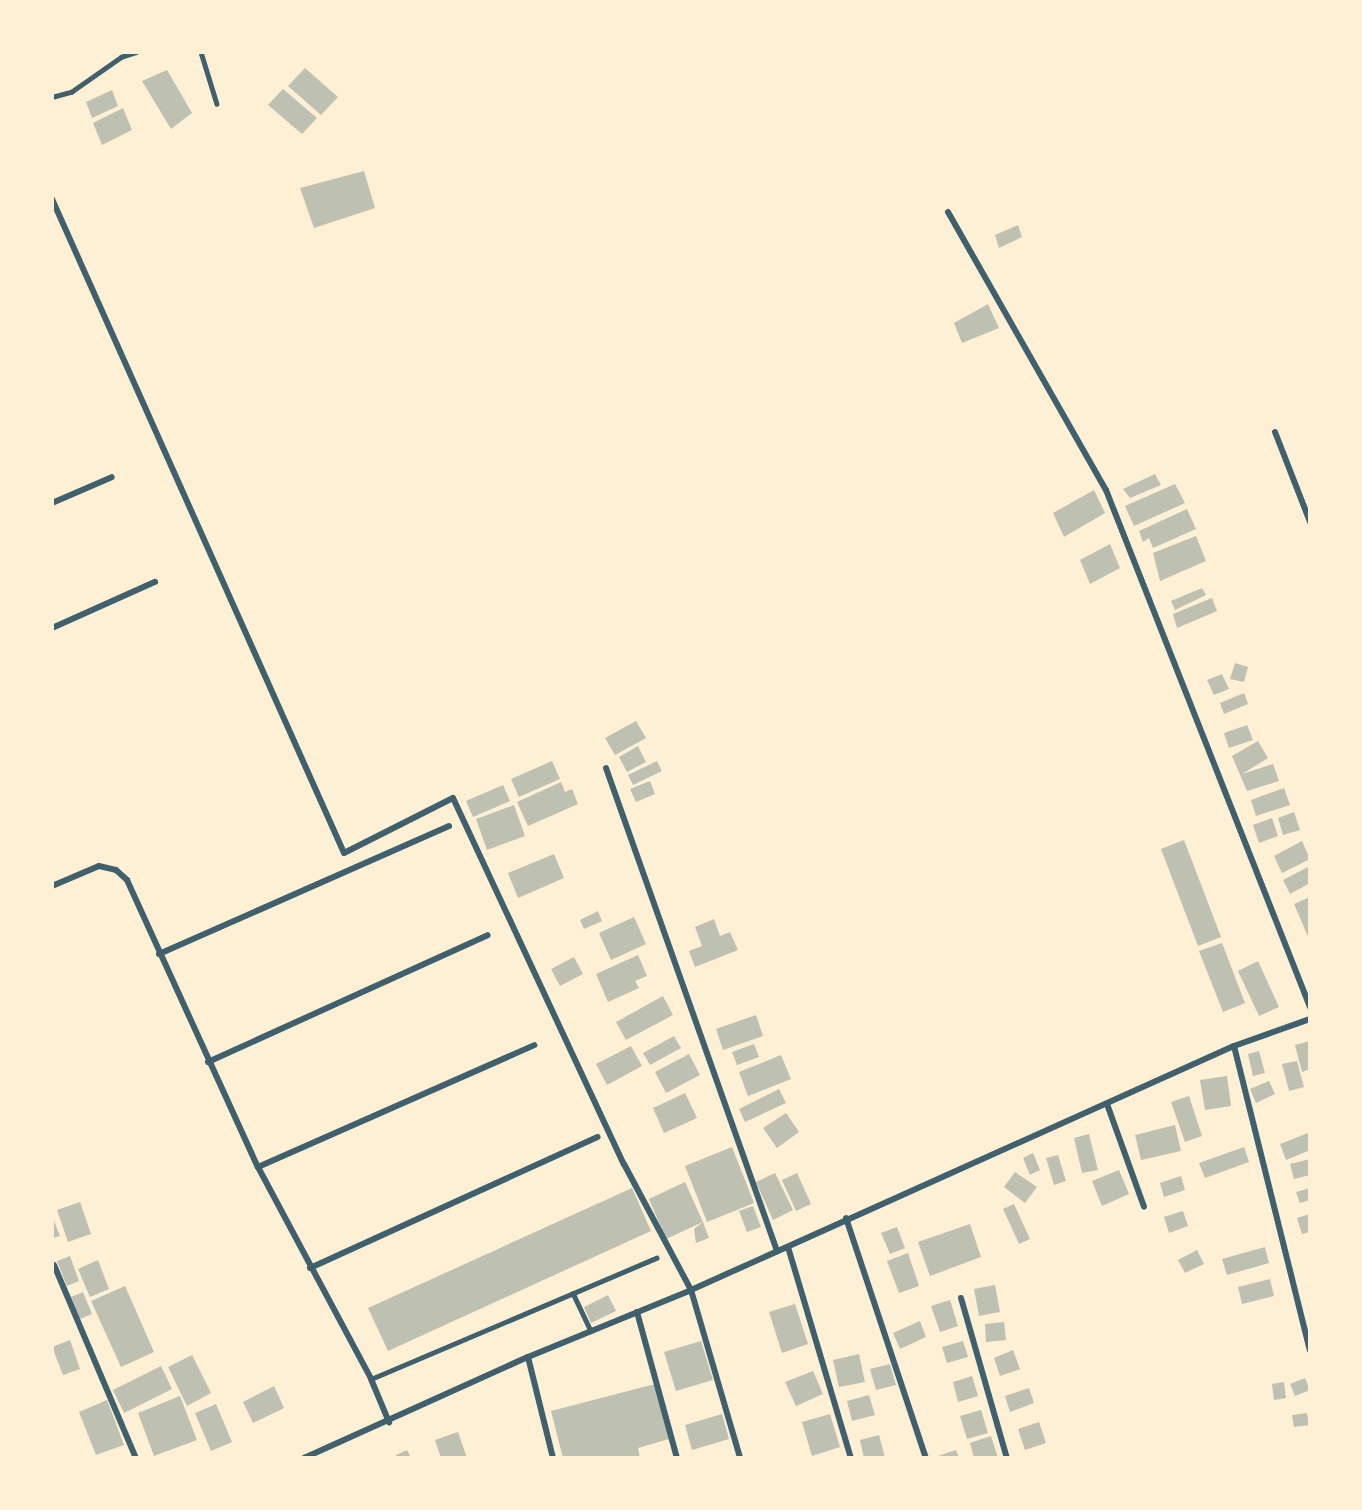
<!DOCTYPE html>
<style>
body{margin:0}
#map{position:relative;width:1362px;height:1510px;overflow:hidden;background:#fdf0d5;font-family:Lato,sans-serif}
div>[style]{position:absolute}
[style*='--x']{left:calc(var(--x)*1px);top:calc(var(--y)*1px);width:calc(var(--w)*1px);rotate:calc(var(--a)*1deg)}
.building>*{inset:0;background:#bec0b2}
.service>*{height:4.5px;margin:-2.25px;padding:0 2.25px;transform-origin:2.25px;border-radius:2.25px;background:#3f606c}
.minor>*{height:6px;margin:-3px;padding:0 3px;transform-origin:3px;border-radius:3px;background:#3f606c}
span{translate:-50% -50%;white-space:nowrap;text-align:center;line-height:1.15;-webkit-text-stroke:6px #fdf0d5;paint-order:stroke}
.frame{position:absolute;inset:0;border:54px solid #fdf0d5;pointer-events:none}
</style>
<div id="map">
<div class="building">
<i style="clip-path:polygon(305px 68px,338px 97px,321px 115px,288px 86px)"></i>
<i style="clip-path:polygon(167px 70px,192px 113px,171px 129px,142px 81px)"></i>
<i style="clip-path:polygon(283px 89px,317px 118px,302px 134px,268px 105px)"></i>
<i style="clip-path:polygon(112px 90px,118px 106px,92px 118px,86px 102px)"></i>
<i style="clip-path:polygon(123px 108px,132px 130px,102px 145px,93px 123px)"></i>
<i style="clip-path:polygon(364px 171px,375px 208px,314px 228px,300px 188px)"></i>
<i style="clip-path:polygon(1018px 225px,1022px 237px,999px 248px,995px 235px)"></i>
<i style="clip-path:polygon(988px 304px,999px 328px,962px 343px,954px 323px)"></i>
<i style="clip-path:polygon(1155px 474px,1161px 485px,1130px 498px,1123px 489px)"></i>
<i style="clip-path:polygon(1175px 484px,1185px 503px,1134px 526px,1125px 506px)"></i>
<i style="clip-path:polygon(1094px 490px,1105px 513px,1064px 537px,1053px 513px)"></i>
<i style="clip-path:polygon(1187px 509px,1196px 529px,1153px 548px,1149px 538px,1143px 542px,1139px 531px)"></i>
<i style="clip-path:polygon(1196px 536px,1206px 561px,1160px 581px,1153px 553px)"></i>
<i style="clip-path:polygon(1110px 544px,1120px 568px,1090px 584px,1080px 560px)"></i>
<i style="clip-path:polygon(1202px 588px,1206px 595px,1175px 610px,1171px 601px)"></i>
<i style="clip-path:polygon(1212px 598px,1217px 611px,1177px 628px,1173px 614px)"></i>
<i style="clip-path:polygon(1235px 663px,1248px 667px,1244px 682px,1230px 679px)"></i>
<i style="clip-path:polygon(1222px 674px,1229px 689px,1214px 695px,1207px 680px)"></i>
<i style="clip-path:polygon(1244px 693px,1248px 704px,1224px 714px,1220px 703px)"></i>
<i style="clip-path:polygon(636px 721px,646px 738px,615px 755px,605px 738px)"></i>
<i style="clip-path:polygon(1247px 725px,1253px 740px,1229px 748px,1224px 733px)"></i>
<i style="clip-path:polygon(1258px 741px,1268px 758px,1242px 774px,1273px 764px,1279px 781px,1247px 791px,1232px 756px)"></i>
<i style="clip-path:polygon(638px 746px,646px 762px,627px 772px,619px 757px)"></i>
<i style="clip-path:polygon(552px 761px,560px 779px,519px 797px,511px 779px)"></i>
<i style="clip-path:polygon(657px 761px,662px 771px,633px 785px,628px 775px)"></i>
<i style="clip-path:polygon(650px 781px,655px 794px,636px 802px,630px 789px)"></i>
<i style="clip-path:polygon(561px 782px,565px 792px,572px 789px,578px 804px,528px 826px,517px 802px)"></i>
<i style="clip-path:polygon(503px 785px,510px 801px,473px 817px,466px 801px)"></i>
<i style="clip-path:polygon(1284px 788px,1290px 805px,1256px 816px,1251px 800px)"></i>
<i style="clip-path:polygon(514px 805px,525px 836px,487px 850px,476px 819px)"></i>
<i style="clip-path:polygon(1294px 812px,1300px 830px,1283px 835px,1278px 818px)"></i>
<i style="clip-path:polygon(1272px 818px,1278px 836px,1259px 843px,1253px 825px)"></i>
<i style="clip-path:polygon(1184px 840px,1221px 937px,1198px 946px,1161px 849px)"></i>
<i style="clip-path:polygon(1302px 841px,1310px 859px,1282px 873px,1274px 856px)"></i>
<i style="clip-path:polygon(554px 854px,564px 878px,518px 898px,508px 873px)"></i>
<i style="clip-path:polygon(1310px 866px,1310px 883px,1290px 894px,1283px 880px)"></i>
<i style="clip-path:polygon(1310px 897px,1310px 941px,1294px 904px)"></i>
<i style="clip-path:polygon(598px 911px,602px 921px,584px 929px,580px 920px)"></i>
<i style="clip-path:polygon(634px 917px,646px 944px,611px 960px,599px 933px)"></i>
<i style="clip-path:polygon(714px 919px,720px 936px,730px 932px,738px 950px,695px 967px,689px 951px,702px 946px,695px 927px)"></i>
<i style="clip-path:polygon(1222px 943px,1245px 1003px,1223px 1012px,1199px 951px)"></i>
<i style="clip-path:polygon(638px 955px,647px 976px,635px 981px,639px 988px,608px 1002px,596px 974px)"></i>
<i style="clip-path:polygon(574px 957px,583px 974px,560px 986px,551px 969px)"></i>
<i style="clip-path:polygon(1258px 961px,1279px 1007px,1259px 1016px,1238px 971px)"></i>
<i style="clip-path:polygon(663px 996px,673px 1015px,626px 1040px,616px 1022px)"></i>
<i style="clip-path:polygon(756px 1015px,763px 1036px,723px 1050px,716px 1029px)"></i>
<i style="clip-path:polygon(674px 1036px,681px 1048px,650px 1065px,643px 1053px)"></i>
<i style="clip-path:polygon(1310px 1041px,1310px 1069px,1302px 1072px,1295px 1045px)"></i>
<i style="clip-path:polygon(754px 1044px,759px 1057px,737px 1065px,732px 1052px)"></i>
<i style="clip-path:polygon(631px 1046px,642px 1066px,607px 1085px,596px 1064px)"></i>
<i style="clip-path:polygon(1259px 1051px,1265px 1073px,1253px 1076px,1248px 1054px)"></i>
<i style="clip-path:polygon(689px 1054px,700px 1075px,666px 1093px,655px 1072px)"></i>
<i style="clip-path:polygon(781px 1055px,791px 1079px,748px 1096px,739px 1072px)"></i>
<i style="clip-path:polygon(1297px 1061px,1304px 1087px,1289px 1091px,1282px 1064px)"></i>
<i style="clip-path:polygon(1227px 1076px,1231px 1106px,1205px 1110px,1200px 1080px)"></i>
<i style="clip-path:polygon(1269px 1081px,1275px 1094px,1256px 1103px,1250px 1089px)"></i>
<i style="clip-path:polygon(779px 1089px,786px 1103px,745px 1122px,739px 1109px)"></i>
<i style="clip-path:polygon(685px 1093px,697px 1118px,664px 1133px,653px 1108px)"></i>
<i style="clip-path:polygon(1189px 1096px,1202px 1136px,1185px 1142px,1171px 1102px)"></i>
<i style="clip-path:polygon(786px 1113px,799px 1132px,777px 1148px,763px 1128px)"></i>
<i style="clip-path:polygon(1175px 1125px,1181px 1151px,1141px 1160px,1135px 1135px)"></i>
<i style="clip-path:polygon(1308px 1133px,1310px 1150px,1286px 1160px,1280px 1144px)"></i>
<i style="clip-path:polygon(1089px 1134px,1098px 1170px,1082px 1173px,1074px 1138px)"></i>
<i style="clip-path:polygon(732px 1147px,754px 1203px,707px 1222px,685px 1166px)"></i>
<i style="clip-path:polygon(1244px 1147px,1249px 1162px,1205px 1178px,1199px 1163px)"></i>
<i style="clip-path:polygon(1033px 1153px,1040px 1170px,1030px 1175px,1023px 1158px)"></i>
<i style="clip-path:polygon(1058px 1155px,1066px 1181px,1054px 1185px,1046px 1158px)"></i>
<i style="clip-path:polygon(1310px 1159px,1310px 1175px,1294px 1179px,1290px 1164px)"></i>
<i style="clip-path:polygon(1119px 1170px,1129px 1194px,1102px 1206px,1092px 1181px)"></i>
<i style="clip-path:polygon(1015px 1172px,1037px 1187px,1025px 1203px,1004px 1187px)"></i>
<i style="clip-path:polygon(775px 1173px,793px 1210px,773px 1220px,756px 1182px)"></i>
<i style="clip-path:polygon(797px 1173px,811px 1204px,796px 1211px,782px 1180px)"></i>
<i style="clip-path:polygon(1181px 1176px,1185px 1190px,1164px 1197px,1160px 1183px)"></i>
<i style="clip-path:polygon(685px 1182px,703px 1222px,709px 1238px,696px 1243px,694px 1229px,703px 1222px,666px 1239px,649px 1199px)"></i>
<i style="clip-path:polygon(632px 1188px,651px 1231px,388px 1351px,368px 1308px)"></i>
<i style="clip-path:polygon(1310px 1188px,1310px 1200px,1300px 1203px,1296px 1192px)"></i>
<i style="clip-path:polygon(80px 1202px,91px 1234px,68px 1242px,57px 1210px)"></i>
<i style="clip-path:polygon(1014px 1204px,1030px 1239px,1019px 1244px,1003px 1209px)"></i>
<i style="clip-path:polygon(753px 1206px,761px 1227px,747px 1232px,739px 1211px)"></i>
<i style="clip-path:polygon(1183px 1211px,1188px 1226px,1169px 1233px,1164px 1217px)"></i>
<i style="clip-path:polygon(1310px 1214px,1310px 1232px,1302px 1234px,1297px 1218px)"></i>
<i style="clip-path:polygon(52px 1216px,60px 1236px,52px 1238px)"></i>
<i style="clip-path:polygon(970px 1224px,981px 1257px,930px 1276px,918px 1242px)"></i>
<i style="clip-path:polygon(897px 1227px,905px 1248px,890px 1254px,881px 1233px)"></i>
<i style="clip-path:polygon(1265px 1247px,1269px 1263px,1227px 1275px,1222px 1259px)"></i>
<i style="clip-path:polygon(1197px 1250px,1204px 1264px,1185px 1273px,1178px 1260px)"></i>
<i style="clip-path:polygon(908px 1253px,919px 1286px,899px 1293px,887px 1261px)"></i>
<i style="clip-path:polygon(70px 1256px,79px 1281px,67px 1286px,57px 1261px)"></i>
<i style="clip-path:polygon(98px 1260px,109px 1289px,90px 1297px,78px 1269px)"></i>
<i style="clip-path:polygon(1270px 1279px,1274px 1296px,1242px 1304px,1238px 1287px)"></i>
<i style="clip-path:polygon(995px 1285px,1000px 1312px,979px 1316px,974px 1289px)"></i>
<i style="clip-path:polygon(125px 1286px,154px 1352px,121px 1367px,91px 1301px)"></i>
<i style="clip-path:polygon(83px 1292px,92px 1314px,80px 1319px,71px 1297px)"></i>
<i style="clip-path:polygon(608px 1295px,616px 1311px,591px 1323px,584px 1307px)"></i>
<i style="clip-path:polygon(950px 1300px,958px 1326px,940px 1332px,931px 1306px)"></i>
<i style="clip-path:polygon(795px 1304px,808px 1344px,782px 1353px,769px 1312px)"></i>
<i style="clip-path:polygon(920px 1321px,926px 1337px,900px 1349px,893px 1333px)"></i>
<i style="clip-path:polygon(1004px 1322px,1006px 1340px,986px 1342px,985px 1324px)"></i>
<i style="clip-path:polygon(70px 1340px,80px 1369px,63px 1375px,52px 1347px)"></i>
<i style="clip-path:polygon(701px 1341px,713px 1380px,676px 1391px,664px 1352px)"></i>
<i style="clip-path:polygon(963px 1341px,968px 1357px,947px 1363px,942px 1347px)"></i>
<i style="clip-path:polygon(1013px 1350px,1020px 1369px,1000px 1376px,994px 1358px)"></i>
<i style="clip-path:polygon(859px 1354px,865px 1382px,839px 1387px,833px 1360px)"></i>
<i style="clip-path:polygon(192px 1355px,211px 1393px,187px 1406px,168px 1367px)"></i>
<i style="clip-path:polygon(890px 1364px,896px 1385px,876px 1390px,870px 1369px)"></i>
<i style="clip-path:polygon(161px 1366px,172px 1389px,124px 1413px,113px 1390px)"></i>
<i style="clip-path:polygon(813px 1371px,823px 1394px,796px 1406px,785px 1382px)"></i>
<i style="clip-path:polygon(972px 1376px,978px 1396px,958px 1402px,953px 1382px)"></i>
<i style="clip-path:polygon(1305px 1378px,1310px 1390px,1295px 1396px,1290px 1384px)"></i>
<i style="clip-path:polygon(1284px 1382px,1286px 1398px,1274px 1400px,1272px 1384px)"></i>
<i style="clip-path:polygon(655px 1384px,669px 1439px,638px 1448px,640px 1458px,563px 1458px,551px 1411px)"></i>
<i style="clip-path:polygon(274px 1386px,284px 1408px,253px 1423px,243px 1402px)"></i>
<i style="clip-path:polygon(1029px 1388px,1034px 1403px,1010px 1412px,1005px 1396px)"></i>
<i style="clip-path:polygon(869px 1395px,875px 1415px,852px 1421px,847px 1401px)"></i>
<i style="clip-path:polygon(180px 1396px,197px 1440px,154px 1456px,138px 1413px)"></i>
<i style="clip-path:polygon(107px 1400px,124px 1445px,96px 1455px,79px 1412px)"></i>
<i style="clip-path:polygon(216px 1404px,232px 1442px,211px 1451px,195px 1413px)"></i>
<i style="clip-path:polygon(981px 1410px,988px 1433px,967px 1439px,960px 1416px)"></i>
<i style="clip-path:polygon(1307px 1413px,1309px 1425px,1294px 1427px,1292px 1415px)"></i>
<i style="clip-path:polygon(722px 1414px,729px 1439px,692px 1450px,685px 1425px)"></i>
<i style="clip-path:polygon(830px 1414px,840px 1447px,812px 1456px,802px 1422px)"></i>
<i style="clip-path:polygon(1039px 1422px,1046px 1443px,1025px 1450px,1018px 1429px)"></i>
<i style="clip-path:polygon(458px 1432px,467px 1458px,441px 1458px,435px 1440px)"></i>
<i style="clip-path:polygon(879px 1435px,885px 1458px,864px 1458px,860px 1440px)"></i>
<i style="clip-path:polygon(991px 1436px,998px 1458px,974px 1458px,970px 1443px)"></i>
<i style="clip-path:polygon(407px 1450px,411px 1458px,397px 1458px,396px 1455px)"></i>
<i style="clip-path:polygon(956px 1450px,959px 1458px,935px 1458px,935px 1457px)"></i>
</div>
<div class="service">
<i style="--x:201;--y:52;--w:54;--a:72.9"></i>
<i style="--x:52;--y:97;--w:20;--a:-15"></i>
<i style="--x:71;--y:92;--w:61;--a:-35"></i>
<i style="--x:121;--y:57;--w:16;--a:-18"></i>
<i style="--x:573;--y:1293;--w:42;--a:64.7"></i>
<i style="--x:371;--y:1379;--w:310;--a:-23"></i>
</div>
<div class="minor">
<i style="--x:52;--y:199;--w:716;--a:65.94"></i>
<i style="--x:344;--y:853;--w:122;--a:-26.8"></i>
<i style="--x:453;--y:798;--w:404;--a:65"></i>
<i style="--x:624;--y:1164;--w:143;--a:62"></i>
<i style="--x:691;--y:1290;--w:175;--a:73.7"></i>
<i style="--x:948;--y:212;--w:320;--a:60.4"></i>
<i style="--x:1106;--y:490;--w:556;--a:68.47"></i>
<i style="--x:1275;--y:432;--w:97;--a:68.7"></i>
<i style="--x:52;--y:503;--w:65;--a:-23.4"></i>
<i style="--x:52;--y:628;--w:113;--a:-24.1"></i>
<i style="--x:606;--y:768;--w:512;--a:70.5"></i>
<i style="--x:52;--y:886;--w:51;--a:-23.1"></i>
<i style="--x:99;--y:866;--w:17;--a:13"></i>
<i style="--x:116;--y:870;--w:15;--a:42"></i>
<i style="--x:127;--y:880;--w:315;--a:65.5"></i>
<i style="--x:258;--y:1167;--w:240;--a:61.9"></i>
<i style="--x:371;--y:1379;--w:47;--a:67.3"></i>
<i style="--x:159;--y:954;--w:317;--a:-23.8"></i>
<i style="--x:1234;--y:1046;--w:313;--a:76"></i>
<i style="--x:208;--y:1062;--w:307;--a:-24.4"></i>
<i style="--x:1107;--y:1104;--w:109;--a:70.2"></i>
<i style="--x:258;--y:1167;--w:302;--a:-23.8"></i>
<i style="--x:846;--y:1218;--w:253;--a:71.6"></i>
<i style="--x:788;--y:1247;--w:220;--a:73.4"></i>
<i style="--x:54;--y:1265;--w:210;--a:67"></i>
<i style="--x:310;--y:1268;--w:316;--a:-24.5"></i>
<i style="--x:961;--y:1298;--w:166;--a:74"></i>
<i style="--x:637;--y:1312;--w:151;--a:74.7"></i>
<i style="--x:528;--y:1357;--w:104;--a:76.1"></i>
<i style="--x:304;--y:1458;--w:246;--a:-24.3"></i>
<i style="--x:528;--y:1357;--w:176;--a:-22.3"></i>
<i style="--x:691;--y:1290;--w:595;--a:-24.2"></i>
<i style="--x:1234;--y:1046;--w:81;--a:-19.6"></i>
</div>
<div class="frame"></div>
</div>
